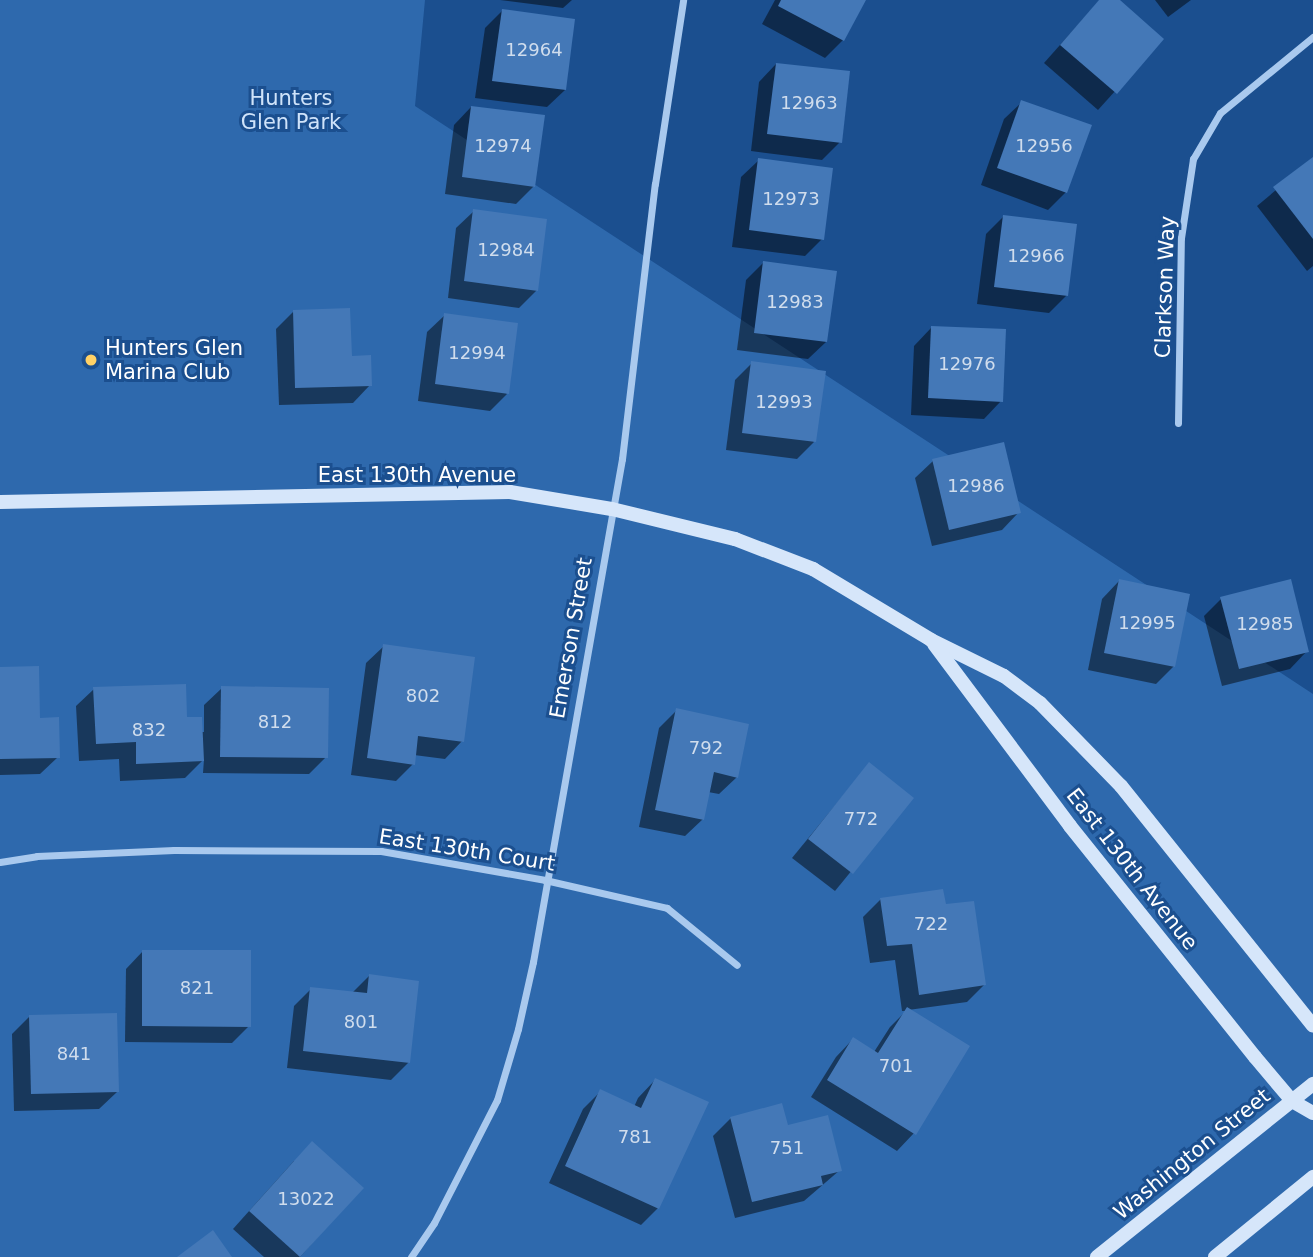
<!DOCTYPE html>
<style>
body{margin:0}
#map{position:relative;width:1313px;height:1257px;overflow:hidden;background:#1b4f8f;font-family:"DejaVu Sans",sans-serif}
div>[style]{position:absolute}
[style*='--x']{left:calc(var(--x)*1px);top:calc(var(--y)*1px);width:calc(var(--w)*1px);rotate:calc(var(--a)*1deg)}
.green>*{inset:0;background:#2e69ad}
.shadow>*{inset:0;background:#0007}
.building>*{inset:0;background:#4478b7}
.street>*{height:7px;margin:-3.5px;padding:0 3.5px;transform-origin:3.5px;border-radius:3.5px;background:#a9c9ee}
.secondary>*{height:14px;margin:-7px;padding:0 7px;transform-origin:7px;border-radius:7px;background:#d6e6fa}
.dots>*{width:19px;height:19px;translate:-50% -50%;box-sizing:border-box;border:4px solid #1b4f8f;border-radius:50%}
span{translate:-50% -50%;white-space:nowrap;text-align:center;line-height:1.15;-webkit-text-stroke:6px #1b4f8f;paint-order:stroke}
.number-label{font-size:18px;color:#d0dded}
.number-label span{-webkit-text-stroke-width:0}
.park-label{font-size:21px;color:#cfe3fa}
.street-label{font-size:21px;color:#fff}
.poi-label{font-size:21px;color:#fff}
.left{translate:0 -50%;text-align:left}
</style>
<div id="map">
<div class="green">
<i style="clip-path:polygon(0 0,425px 0,415px 106px,1313px 694px,1313px 1257px,0 1257px)"></i>
</div>
<div class="shadow">
<i style="clip-path:polygon(500px 0,572px 0,563px 8px)"></i>
<i style="clip-path:polygon(775px 0,864px 0,843px 40px,825px 58px,762px 24px)"></i>
<i style="clip-path:polygon(1100px 0,1117px 0,1162px 39px,1098px 110px,1044px 63px)"></i>
<i style="clip-path:polygon(1155px 0,1191px 0,1168px 17px)"></i>
<i style="clip-path:polygon(502px 11px,565px 90px,547px 107px,475px 98px,485px 28px)"></i>
<i style="clip-path:polygon(776px 64px,840px 142px,822px 160px,751px 151px,759px 82px)"></i>
<i style="clip-path:polygon(1022px 102px,1066px 192px,1048px 210px,981px 185px,1004px 119px)"></i>
<i style="clip-path:polygon(471px 107px,534px 186px,516px 204px,445px 194px,454px 125px)"></i>
<i style="clip-path:polygon(1313px 159px,1313px 266px,1307px 271px,1257px 206px)"></i>
<i style="clip-path:polygon(759px 160px,822px 239px,805px 256px,732px 247px,741px 177px)"></i>
<i style="clip-path:polygon(474px 211px,537px 290px,519px 308px,448px 298px,456px 228px)"></i>
<i style="clip-path:polygon(1003px 217px,1067px 295px,1049px 313px,977px 304px,986px 234px)"></i>
<i style="clip-path:polygon(763px 263px,826px 342px,808px 359px,737px 350px,746px 280px)"></i>
<i style="clip-path:polygon(293px 312px,350px 358px,370px 385px,353px 403px,279px 405px,276px 329px)"></i>
<i style="clip-path:polygon(445px 315px,507px 394px,490px 411px,418px 401px,427px 332px)"></i>
<i style="clip-path:polygon(931px 328px,1001px 401px,984px 419px,911px 415px,914px 346px)"></i>
<i style="clip-path:polygon(752px 363px,814px 442px,797px 459px,726px 450px,735px 380px)"></i>
<i style="clip-path:polygon(933px 461px,1019px 512px,1002px 530px,932px 546px,915px 478px)"></i>
<i style="clip-path:polygon(1119px 581px,1174px 666px,1156px 684px,1088px 670px,1102px 599px)"></i>
<i style="clip-path:polygon(1221px 599px,1307px 651px,1290px 669px,1222px 686px,1204px 616px)"></i>
<i style="clip-path:polygon(384px 646px,462px 741px,445px 759px,414px 755px,413px 764px,396px 781px,351px 775px,366px 663px)"></i>
<i style="clip-path:polygon(0 669px,39px 719px,58px 757px,40px 774px,0 775px)"></i>
<i style="clip-path:polygon(222px 688px,326px 757px,309px 774px,203px 773px,204px 759px,185px 778px,120px 781px,119px 759px,79px 761px,76px 706px,94px 689px,185px 719px,201px 732px,204px 732px,204px 705px)"></i>
<i style="clip-path:polygon(677px 710px,737px 777px,719px 794px,708px 792px,703px 819px,685px 836px,639px 827px,659px 728px)"></i>
<i style="clip-path:polygon(869px 764px,911px 798px,835px 891px,792px 858px)"></i>
<i style="clip-path:polygon(881px 899px,944px 906px,984px 985px,967px 1002px,908px 1010px,914px 1133px,897px 1151px,811px 1097px,836px 1057px,853px 1039px,874px 1052px,890px 1027px,906px 1011px,902px 1011px,895px 960px,870px 963px,863px 917px)"></i>
<i style="clip-path:polygon(143px 951px,249px 1026px,232px 1043px,125px 1042px,126px 969px)"></i>
<i style="clip-path:polygon(369px 976px,409px 1062px,391px 1080px,287px 1068px,294px 1006px,311px 989px,352px 993px)"></i>
<i style="clip-path:polygon(29px 1017px,117px 1092px,99px 1109px,14px 1111px,12px 1034px)"></i>
<i style="clip-path:polygon(655px 1080px,658px 1208px,641px 1225px,549px 1183px,583px 1109px,601px 1091px,634px 1107px,638px 1098px)"></i>
<i style="clip-path:polygon(731px 1118px,787px 1127px,840px 1170px,804px 1201px,735px 1218px,713px 1136px)"></i>
<i style="clip-path:polygon(294px 1161px,361px 1188px,300px 1257px,264px 1257px,233px 1229px)"></i>
</div>
<div class="building">
<i style="clip-path:polygon(781px 0,866px 0,844px 41px,778px 6px)"></i>
<i style="clip-path:polygon(1099px 0,1120px 0,1164px 39px,1117px 94px,1060px 45px)"></i>
<i style="clip-path:polygon(502px 9px,575px 19px,566px 90px,492px 81px)"></i>
<i style="clip-path:polygon(776px 63px,850px 71px,842px 143px,767px 134px)"></i>
<i style="clip-path:polygon(1021px 100px,1092px 125px,1067px 193px,997px 168px)"></i>
<i style="clip-path:polygon(471px 106px,545px 115px,535px 187px,462px 177px)"></i>
<i style="clip-path:polygon(1313px 157px,1313px 239px,1273px 187px)"></i>
<i style="clip-path:polygon(758px 158px,833px 168px,824px 240px,749px 230px)"></i>
<i style="clip-path:polygon(473px 209px,547px 219px,538px 291px,464px 281px)"></i>
<i style="clip-path:polygon(1003px 215px,1077px 224px,1068px 296px,994px 287px)"></i>
<i style="clip-path:polygon(763px 261px,837px 271px,827px 342px,754px 333px)"></i>
<i style="clip-path:polygon(350px 308px,352px 356px,371px 355px,372px 386px,295px 388px,293px 310px)"></i>
<i style="clip-path:polygon(444px 313px,518px 323px,509px 394px,435px 384px)"></i>
<i style="clip-path:polygon(931px 326px,1006px 329px,1003px 402px,928px 398px)"></i>
<i style="clip-path:polygon(751px 361px,826px 371px,816px 442px,742px 433px)"></i>
<i style="clip-path:polygon(1004px 442px,1021px 513px,949px 530px,932px 459px)"></i>
<i style="clip-path:polygon(1119px 579px,1190px 594px,1175px 667px,1104px 653px)"></i>
<i style="clip-path:polygon(1291px 579px,1309px 652px,1239px 669px,1220px 597px)"></i>
<i style="clip-path:polygon(383px 644px,475px 657px,464px 742px,418px 736px,415px 765px,367px 758px)"></i>
<i style="clip-path:polygon(39px 666px,40px 718px,59px 717px,60px 758px,0 759px,0 667px)"></i>
<i style="clip-path:polygon(186px 684px,187px 717px,202px 717px,204px 761px,136px 764px,136px 742px,96px 744px,93px 687px)"></i>
<i style="clip-path:polygon(221px 686px,329px 688px,328px 758px,220px 757px)"></i>
<i style="clip-path:polygon(676px 708px,749px 724px,738px 778px,714px 772px,704px 820px,655px 810px)"></i>
<i style="clip-path:polygon(869px 762px,914px 798px,853px 874px,808px 839px)"></i>
<i style="clip-path:polygon(943px 889px,946px 904px,974px 901px,986px 985px,919px 995px,912px 944px,887px 946px,880px 898px)"></i>
<i style="clip-path:polygon(142px 950px,251px 950px,251px 1027px,142px 1026px)"></i>
<i style="clip-path:polygon(369px 974px,419px 981px,410px 1063px,303px 1051px,310px 987px,367px 993px)"></i>
<i style="clip-path:polygon(907px 1007px,970px 1046px,916px 1135px,827px 1080px,853px 1037px,878px 1053px)"></i>
<i style="clip-path:polygon(117px 1013px,119px 1092px,31px 1094px,29px 1015px)"></i>
<i style="clip-path:polygon(655px 1078px,709px 1102px,659px 1209px,565px 1166px,600px 1089px,641px 1108px)"></i>
<i style="clip-path:polygon(782px 1103px,788px 1125px,828px 1115px,842px 1171px,821px 1176px,823px 1185px,752px 1202px,730px 1117px)"></i>
<i style="clip-path:polygon(312px 1141px,364px 1188px,300px 1257px,249px 1211px)"></i>
<i style="clip-path:polygon(213px 1230px,232px 1257px,177px 1257px)"></i>
</div>
<div class="street">
<i style="--x:1178;--y:423;--w:185;--a:-89.1"></i>
<i style="--x:1181;--y:238;--w:80;--a:-81.4"></i>
<i style="--x:1193;--y:159;--w:53;--a:-59.6"></i>
<i style="--x:1220;--y:113;--w:120;--a:-39.3"></i>
<i style="--x:0;--y:862;--w:37;--a:-9"></i>
<i style="--x:37;--y:856;--w:137;--a:-2.5"></i>
<i style="--x:174;--y:850;--w:207;--a:0.3"></i>
<i style="--x:381;--y:851;--w:167;--a:10"></i>
<i style="--x:545;--y:880;--w:125;--a:12.9"></i>
<i style="--x:667;--y:908;--w:90;--a:39.2"></i>
<i style="--x:411;--y:1257;--w:41;--a:-55.9"></i>
<i style="--x:434;--y:1223;--w:138;--a:-62.9"></i>
<i style="--x:497;--y:1100;--w:74;--a:-73.5"></i>
<i style="--x:518;--y:1029;--w:69;--a:-77.4"></i>
<i style="--x:533;--y:962;--w:511;--a:-79.97"></i>
<i style="--x:622;--y:459;--w:277;--a:-83.2"></i>
<i style="--x:655;--y:184;--w:186;--a:-81.3"></i>
</div>
<div class="secondary">
<i style="--x:0;--y:502;--w:510;--a:-1.12"></i>
<i style="--x:510;--y:492;--w:103;--a:9.5"></i>
<i style="--x:612;--y:509;--w:127;--a:13.7"></i>
<i style="--x:735;--y:539;--w:84;--a:21"></i>
<i style="--x:813;--y:569;--w:138;--a:31"></i>
<i style="--x:931;--y:640;--w:81;--a:26.3"></i>
<i style="--x:1004;--y:676;--w:45;--a:36.9"></i>
<i style="--x:1040;--y:703;--w:116;--a:45.7"></i>
<i style="--x:1121;--y:786;--w:307;--a:51.3"></i>
<i style="--x:934;--y:644;--w:227;--a:53.2"></i>
<i style="--x:1070;--y:826;--w:296;--a:51.3"></i>
<i style="--x:1255;--y:1057;--w:57;--a:49.9"></i>
<i style="--x:1292;--y:1101;--w:24;--a:30"></i>
<i style="--x:1097;--y:1257;--w:277;--a:-38.7"></i>
<i style="--x:1215;--y:1257;--w:127;--a:-39.2"></i>
</div>
<div class="dots">
<i style="left:91px;top:360px;background:#ffd166"></i>
</div>
<div class="number-label">
<span style="left:534px;top:50px">12964</span>
<span style="left:809px;top:103px">12963</span>
<span style="left:503px;top:146px">12974</span>
<span style="left:1044px;top:146px">12956</span>
<span style="left:791px;top:199px">12973</span>
<span style="left:506px;top:250px">12984</span>
<span style="left:1036px;top:256px">12966</span>
<span style="left:795px;top:302px">12983</span>
<span style="left:477px;top:353px">12994</span>
<span style="left:967px;top:364px">12976</span>
<span style="left:784px;top:402px">12993</span>
<span style="left:976px;top:486px">12986</span>
<span style="left:1147px;top:623px">12995</span>
<span style="left:1265px;top:624px">12985</span>
<span style="left:423px;top:696px">802</span>
<span style="left:275px;top:722px">812</span>
<span style="left:149px;top:730px">832</span>
<span style="left:706px;top:748px">792</span>
<span style="left:861px;top:819px">772</span>
<span style="left:931px;top:924px">722</span>
<span style="left:197px;top:988px">821</span>
<span style="left:361px;top:1022px">801</span>
<span style="left:74px;top:1054px">841</span>
<span style="left:896px;top:1066px">701</span>
<span style="left:635px;top:1137px">781</span>
<span style="left:787px;top:1148px">751</span>
<span style="left:306px;top:1199px">13022</span>
</div>
<div class="park-label">
<span style="left:291px;top:110px">Hunters<br>Glen Park</span>
</div>
<div class="street-label">
<span style="left:1165px;top:287px;rotate:-88deg">Clarkson Way</span>
<span style="left:417px;top:475px">East 130th Avenue</span>
<span style="left:571px;top:638px;rotate:-80deg">Emerson Street</span>
<span style="left:467px;top:850px;rotate:9deg">East 130th Court</span>
<span style="left:1132px;top:869px;rotate:52deg">East 130th Avenue</span>
<span style="left:1192px;top:1154px;rotate:-39deg">Washington Street</span>
</div>
<div class="poi-label">
<span class="left" style="left:105px;top:360px">Hunters Glen<br>Marina Club</span>
</div>
</div>
